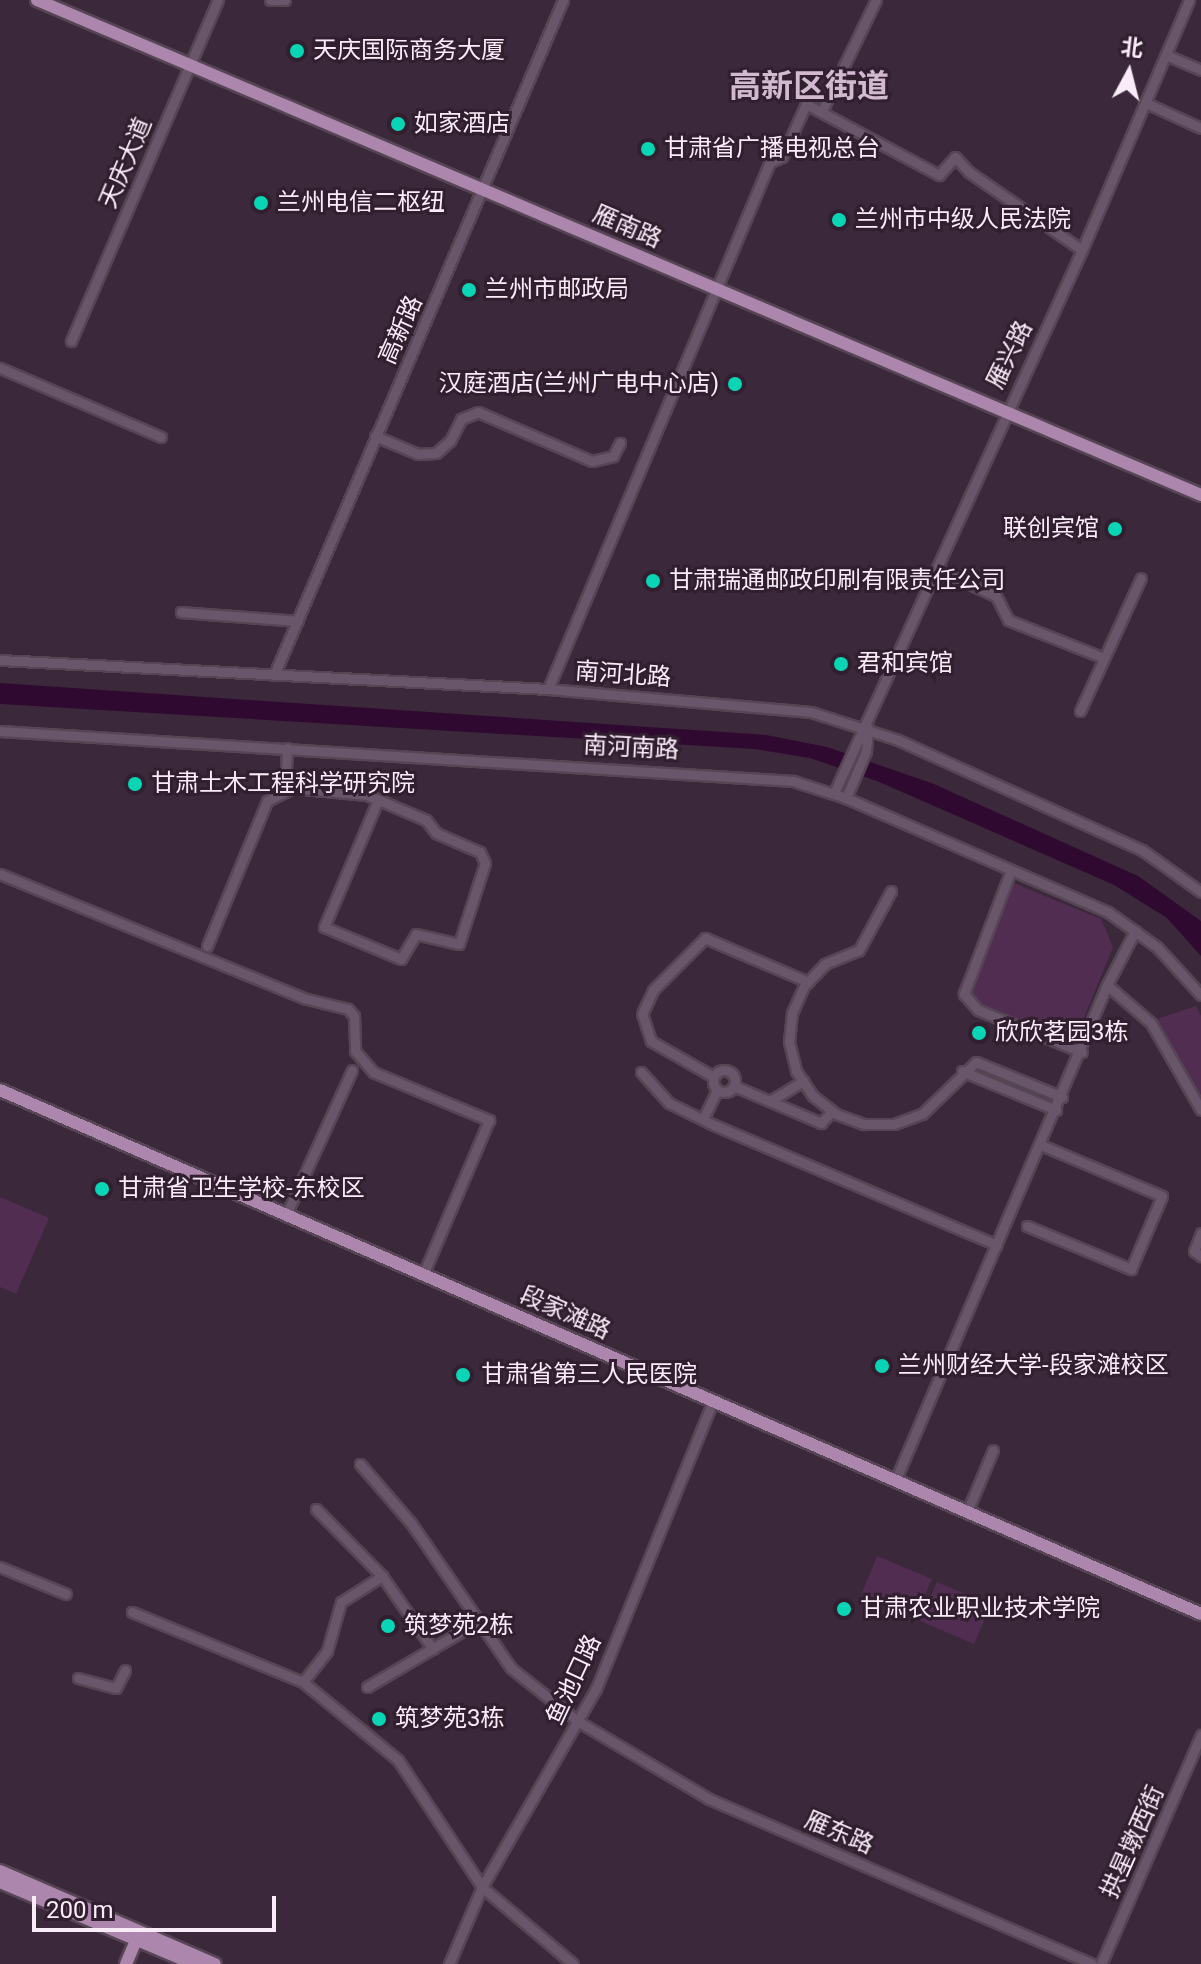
<!DOCTYPE html>
<meta charset="utf-8">
<style>
body{margin:0}
#map{position:relative;width:1201px;height:1964px;overflow:hidden;background:#3b293b;font-family:Roboto,"Noto Sans SC",sans-serif}
div>[style]{position:absolute}
[style*='--x']{left:calc(var(--x)*1px);top:calc(var(--y)*1px);width:calc(var(--w)*1px);rotate:calc(var(--a)*1deg)}
.green>*{inset:0;background:#512d52}
.water>*{inset:0;background:#300931}
.roads{filter:drop-shadow(2px 0 #564655) drop-shadow(-2px 0 #564655) drop-shadow(0 2px #564655) drop-shadow(0 -2px #564655)}
.minor>*{height:9px;margin:-4.5px;padding:0 4.5px;transform-origin:4.5px;border-radius:4.5px;background:#6a566a}
.minor>.ring{margin:-4.5px;padding:0;box-sizing:content-box;background:none;border:9px solid #6a566a;border-radius:50%}
.major>*{height:12px;margin:-6px;padding:0 6px;transform-origin:6px;border-radius:6px;background:#ad86ad}
.dots>*{width:22px;height:22px;translate:-50% -50%;box-sizing:border-box;border:4px solid #311f30;border-radius:50%}
span{translate:-50% -50%;white-space:nowrap;text-align:center;line-height:1.15;-webkit-text-stroke:6px #311f30;paint-order:stroke}
.poi-label{font-size:24px;color:#f9ecf8}
.left{translate:0 -50%;text-align:left}
.right{translate:-100% -50%;text-align:right}
.street-label{font-size:24px;color:#f9ecf8}
.district-label{font-size:32px;color:#d1bad0;font-weight:700}
.north{position:absolute;left:1089px;top:32px;width:80px;height:80px;-webkit-text-stroke:6px #311f30;paint-order:stroke;rotate:7deg;font-size:22px;font-weight:700;line-height:32px;text-align:center;color:#f9ecf8}
.north::after{content:'';display:block;margin:auto;width:28px;height:36px;background:#f9ecf8;clip-path:polygon(50% 0,100% 100%,50% 72%,0 100%)}
.scale{position:absolute;left:32px;top:1896px;width:244px;height:36px;box-sizing:border-box;border:4px solid #f9ecf8;border-top:0;padding-left:10px;font-size:24px;line-height:28px;white-space:nowrap;color:#f9ecf8;-webkit-text-stroke:6px #311f30;paint-order:stroke}
</style>
<div id="map">
<div class="green">
<i style="clip-path:polygon(1004px 879px,1101px 919px,1113px 947px,1074px 1042px,956px 994px)"></i>
<i style="clip-path:polygon(1196px 1006px,1201px 1016px,1201px 1100px,1157px 1019px)"></i>
<i style="clip-path:polygon(0 1197px,49px 1218px,16px 1294px,0 1287px)"></i>
<i style="clip-path:polygon(877px 1556px,932px 1579px,915px 1618px,861px 1595px)"></i>
<i style="clip-path:polygon(937px 1582px,991px 1605px,974px 1644px,920px 1621px)"></i>
</div>
<div class="water">
<i style="clip-path:polygon(0 683px,766px 735px,827px 747px,934px 784px,1138px 876px,1201px 921px,1201px 956px,1167px 918px,1114px 885px,877px 781px,810px 758px,754px 749px,0 704px)"></i>
</div>
<div class="roads">
<div class="minor">
<i style="--x:270;--y:0;--w:15;--a:0"></i>
<i style="--x:1166;--y:55;--w:38;--a:23"></i>
<i style="--x:1146;--y:103;--w:60;--a:24.4"></i>
<i style="--x:822;--y:111;--w:123;--a:-64.1"></i>
<i style="--x:71;--y:341;--w:371;--a:-66.7"></i>
<i style="--x:0;--y:368;--w:175;--a:23.2"></i>
<i style="--x:375;--y:436;--w:47;--a:22.7"></i>
<i style="--x:418;--y:454;--w:18;--a:-3"></i>
<i style="--x:436;--y:453;--w:18;--a:-41"></i>
<i style="--x:450;--y:441;--w:25;--a:-63"></i>
<i style="--x:461;--y:419;--w:18;--a:-22"></i>
<i style="--x:478;--y:412;--w:124;--a:23.3"></i>
<i style="--x:592;--y:461;--w:22;--a:-13"></i>
<i style="--x:613;--y:456;--w:15;--a:-62"></i>
<i style="--x:937;--y:569;--w:65;--a:24.6"></i>
<i style="--x:996;--y:596;--w:27;--a:63"></i>
<i style="--x:1008;--y:620;--w:103;--a:21.6"></i>
<i style="--x:181;--y:612;--w:117;--a:4.4"></i>
<i style="--x:0;--y:660;--w:549;--a:3.03"></i>
<i style="--x:548;--y:689;--w:264;--a:5"></i>
<i style="--x:811;--y:712;--w:91;--a:17.8"></i>
<i style="--x:898;--y:740;--w:268;--a:24.3"></i>
<i style="--x:1142;--y:850;--w:72;--a:35.4"></i>
<i style="--x:274;--y:675;--w:734;--a:-66.82"></i>
<i style="--x:548;--y:689;--w:549;--a:-67.17"></i>
<i style="--x:761;--y:183;--w:23;--a:-67"></i>
<i style="--x:770;--y:162;--w:13;--a:-23"></i>
<i style="--x:782;--y:157;--w:58;--a:-65.6"></i>
<i style="--x:806;--y:104;--w:151;--a:28.1"></i>
<i style="--x:939;--y:175;--w:24;--a:-48"></i>
<i style="--x:955;--y:157;--w:21;--a:47"></i>
<i style="--x:969;--y:172;--w:137;--a:34.6"></i>
<i style="--x:1080;--y:711;--w:146;--a:-65.4"></i>
<i style="--x:0;--y:731;--w:795;--a:3.61"></i>
<i style="--x:793;--y:781;--w:56;--a:17.8"></i>
<i style="--x:846;--y:798;--w:286;--a:23.5"></i>
<i style="--x:1108;--y:912;--w:60;--a:35.5"></i>
<i style="--x:1157;--y:947;--w:65;--a:47.5"></i>
<i style="--x:285;--y:792;--w:44;--a:-87.4"></i>
<i style="--x:834;--y:793;--w:597;--a:-65.45"></i>
<i style="--x:1082;--y:250;--w:272;--a:-66.8"></i>
<i style="--x:846;--y:798;--w:51;--a:-66.9"></i>
<i style="--x:866;--y:751;--w:23;--a:-85"></i>
<i style="--x:1011;--y:870;--w:133;--a:110.8"></i>
<i style="--x:964;--y:994;--w:21;--a:49"></i>
<i style="--x:978;--y:1010;--w:112;--a:22"></i>
<i style="--x:0;--y:874;--w:331;--a:22.2"></i>
<i style="--x:307;--y:999;--w:42;--a:13.7"></i>
<i style="--x:348;--y:1009;--w:9;--a:49"></i>
<i style="--x:354;--y:1016;--w:35;--a:88"></i>
<i style="--x:355;--y:1051;--w:28;--a:49"></i>
<i style="--x:373;--y:1072;--w:126;--a:22.5"></i>
<i style="--x:489;--y:1120;--w:168;--a:113.1"></i>
<i style="--x:891;--y:891;--w:67;--a:118.5"></i>
<i style="--x:859;--y:950;--w:37;--a:158"></i>
<i style="--x:825;--y:964;--w:30;--a:134"></i>
<i style="--x:804;--y:986;--w:30;--a:114"></i>
<i style="--x:792;--y:1013;--w:29;--a:96"></i>
<i style="--x:789;--y:1042;--w:30;--a:76"></i>
<i style="--x:796;--y:1071;--w:30;--a:56"></i>
<i style="--x:813;--y:1096;--w:29;--a:38"></i>
<i style="--x:836;--y:1114;--w:30;--a:20"></i>
<i style="--x:864;--y:1124;--w:30;--a:0"></i>
<i style="--x:894;--y:1124;--w:30;--a:-20"></i>
<i style="--x:922;--y:1114;--w:75;--a:-43.9"></i>
<i style="--x:976;--y:1062;--w:93;--a:22.1"></i>
<i style="--x:207;--y:946;--w:157;--a:-67.5"></i>
<i style="--x:267;--y:801;--w:29;--a:-27"></i>
<i style="--x:293;--y:788;--w:74;--a:5.4"></i>
<i style="--x:367;--y:795;--w:64;--a:23"></i>
<i style="--x:426;--y:820;--w:16;--a:52"></i>
<i style="--x:436;--y:833;--w:48;--a:23.4"></i>
<i style="--x:480;--y:852;--w:12;--a:66"></i>
<i style="--x:485;--y:863;--w:85;--a:107.8"></i>
<i style="--x:459;--y:944;--w:44;--a:-166.9"></i>
<i style="--x:416;--y:934;--w:29;--a:121"></i>
<i style="--x:401;--y:959;--w:83;--a:-157.4"></i>
<i style="--x:324;--y:927;--w:138;--a:-67"></i>
<i style="--x:1107;--y:985;--w:58;--a:40.8"></i>
<i style="--x:1151;--y:1023;--w:100;--a:60.1"></i>
<i class="ring" style="left:713px;top:1070px;width:13px;height:13px"></i>
<i style="--x:962;--y:1071;--w:102;--a:22.5"></i>
<i style="--x:641;--y:1072;--w:42;--a:47.9"></i>
<i style="--x:669;--y:1103;--w:50;--a:26.1"></i>
<i style="--x:714;--y:1125;--w:307;--a:23"></i>
<i style="--x:714;--y:1077;--w:73;--a:-150.3"></i>
<i style="--x:651;--y:1041;--w:28;--a:-108"></i>
<i style="--x:642;--y:1014;--w:26;--a:-65"></i>
<i style="--x:653;--y:990;--w:74;--a:-45"></i>
<i style="--x:705;--y:938;--w:112;--a:23.1"></i>
<i style="--x:734;--y:1086;--w:95;--a:23"></i>
<i style="--x:821;--y:1123;--w:16;--a:-47"></i>
<i style="--x:770;--y:1101;--w:39;--a:-31"></i>
<i style="--x:703;--y:1119;--w:32;--a:-64"></i>
<i style="--x:286;--y:1215;--w:159;--a:-65.5"></i>
<i style="--x:1027;--y:1226;--w:113;--a:22.5"></i>
<i style="--x:1131;--y:1269;--w:79;--a:-67"></i>
<i style="--x:1162;--y:1196;--w:131;--a:-157.1"></i>
<i style="--x:1201;--y:1233;--w:19;--a:111"></i>
<i style="--x:1194;--y:1251;--w:9;--a:36"></i>
<i style="--x:360;--y:1464;--w:78;--a:49.2"></i>
<i style="--x:411;--y:1523;--w:176;--a:55.4"></i>
<i style="--x:511;--y:1668;--w:87;--a:38.5"></i>
<i style="--x:579;--y:1722;--w:151;--a:30.6"></i>
<i style="--x:709;--y:1799;--w:417;--a:23.3"></i>
<i style="--x:895;--y:1481;--w:539;--a:-66.86"></i>
<i style="--x:1107;--y:985;--w:61;--a:-62.6"></i>
<i style="--x:316;--y:1509;--w:94;--a:45.4"></i>
<i style="--x:382;--y:1576;--w:89;--a:55.1"></i>
<i style="--x:967;--y:1512;--w:67;--a:-67.2"></i>
<i style="--x:0;--y:1567;--w:71;--a:22.2"></i>
<i style="--x:132;--y:1612;--w:185;--a:22.3"></i>
<i style="--x:303;--y:1682;--w:123;--a:39.4"></i>
<i style="--x:398;--y:1760;--w:152;--a:56.5"></i>
<i style="--x:482;--y:1887;--w:119;--a:40.2"></i>
<i style="--x:78;--y:1678;--w:39;--a:15"></i>
<i style="--x:116;--y:1688;--w:20;--a:-63"></i>
<i style="--x:303;--y:1682;--w:39;--a:-52"></i>
<i style="--x:327;--y:1651;--w:51;--a:-74.1"></i>
<i style="--x:341;--y:1602;--w:49;--a:-32.4"></i>
<i style="--x:367;--y:1687;--w:129;--a:-30.4"></i>
<i style="--x:449;--y:1964;--w:84;--a:-66.8"></i>
<i style="--x:482;--y:1887;--w:228;--a:-60.1"></i>
<i style="--x:596;--y:1689;--w:311;--a:-67.9"></i>
<i style="--x:1101;--y:1964;--w:250;--a:-66.4"></i>
</div>
<div class="major">
<i style="--x:37;--y:0;--w:1265;--a:23.04"></i>
<i style="--x:0;--y:1090;--w:1310;--a:23.57"></i>
<i style="--x:0;--y:1871;--w:234;--a:23.4"></i>
<i style="--x:0;--y:1882;--w:211;--a:22.9"></i>
<i style="--x:126;--y:1964;--w:33;--a:-67"></i>
</div>
</div>
<div class="dots">
<i style="left:297px;top:51px;background:#07d5b5"></i>
<i style="left:398px;top:124px;background:#07d5b5"></i>
<i style="left:648px;top:149px;background:#07d5b5"></i>
<i style="left:261px;top:203px;background:#07d5b5"></i>
<i style="left:839px;top:220px;background:#07d5b5"></i>
<i style="left:469px;top:290px;background:#07d5b5"></i>
<i style="left:735px;top:384px;background:#07d5b5"></i>
<i style="left:1115px;top:529px;background:#07d5b5"></i>
<i style="left:653px;top:581px;background:#07d5b5"></i>
<i style="left:841px;top:664px;background:#07d5b5"></i>
<i style="left:135px;top:784px;background:#07d5b5"></i>
<i style="left:979px;top:1033px;background:#07d5b5"></i>
<i style="left:102px;top:1189px;background:#07d5b5"></i>
<i style="left:882px;top:1366px;background:#07d5b5"></i>
<i style="left:463px;top:1375px;background:#07d5b5"></i>
<i style="left:844px;top:1609px;background:#07d5b5"></i>
<i style="left:388px;top:1626px;background:#07d5b5"></i>
<i style="left:379px;top:1719px;background:#07d5b5"></i>
</div>
<div class="poi-label">
<span class="left" style="left:313px;top:51px">天庆国际商务大厦</span>
<span class="left" style="left:414px;top:124px">如家酒店</span>
<span class="left" style="left:664px;top:149px">甘肃省广播电视总台</span>
<span class="left" style="left:277px;top:203px">兰州电信二枢纽</span>
<span class="left" style="left:855px;top:220px">兰州市中级人民法院</span>
<span class="left" style="left:485px;top:290px">兰州市邮政局</span>
<span class="right" style="left:719px;top:384px">汉庭酒店(兰州广电中心店)</span>
<span class="right" style="left:1099px;top:529px">联创宾馆</span>
<span class="left" style="left:669px;top:581px">甘肃瑞通邮政印刷有限责任公司</span>
<span class="left" style="left:857px;top:664px">君和宾馆</span>
<span class="left" style="left:151px;top:784px">甘肃土木工程科学研究院</span>
<span class="left" style="left:995px;top:1033px">欣欣茗园3栋</span>
<span class="left" style="left:118px;top:1189px">甘肃省卫生学校-东校区</span>
<span class="left" style="left:898px;top:1366px">兰州财经大学-段家滩校区</span>
<span class="left" style="left:481px;top:1375px">甘肃省第三人民医院</span>
<span class="left" style="left:860px;top:1609px">甘肃农业职业技术学院</span>
<span class="left" style="left:404px;top:1626px">筑梦苑2栋</span>
<span class="left" style="left:395px;top:1719px">筑梦苑3栋</span>
</div>
<div class="street-label">
<span style="left:126px;top:163px;rotate:-67deg">天庆大道</span>
<span style="left:627px;top:227px;rotate:23deg">雁南路</span>
<span style="left:401px;top:330px;rotate:-66deg">高新路</span>
<span style="left:1010px;top:355px;rotate:-64deg">雁兴路</span>
<span style="left:623px;top:675px;rotate:4deg">南河北路</span>
<span style="left:631px;top:748px;rotate:3deg">南河南路</span>
<span style="left:565px;top:1313px;rotate:24deg">段家滩路</span>
<span style="left:574px;top:1680px;rotate:-65deg">鱼池口路</span>
<span style="left:839px;top:1833px;rotate:23deg">雁东路</span>
<span style="left:1133px;top:1842px;rotate:-66deg">拱星墩西街</span>
</div>
<div class="district-label">
<span style="left:809px;top:86px">高新区街道</span>
</div>
<div class="north">北</div>
<div class="scale">200 m</div>
</div>
